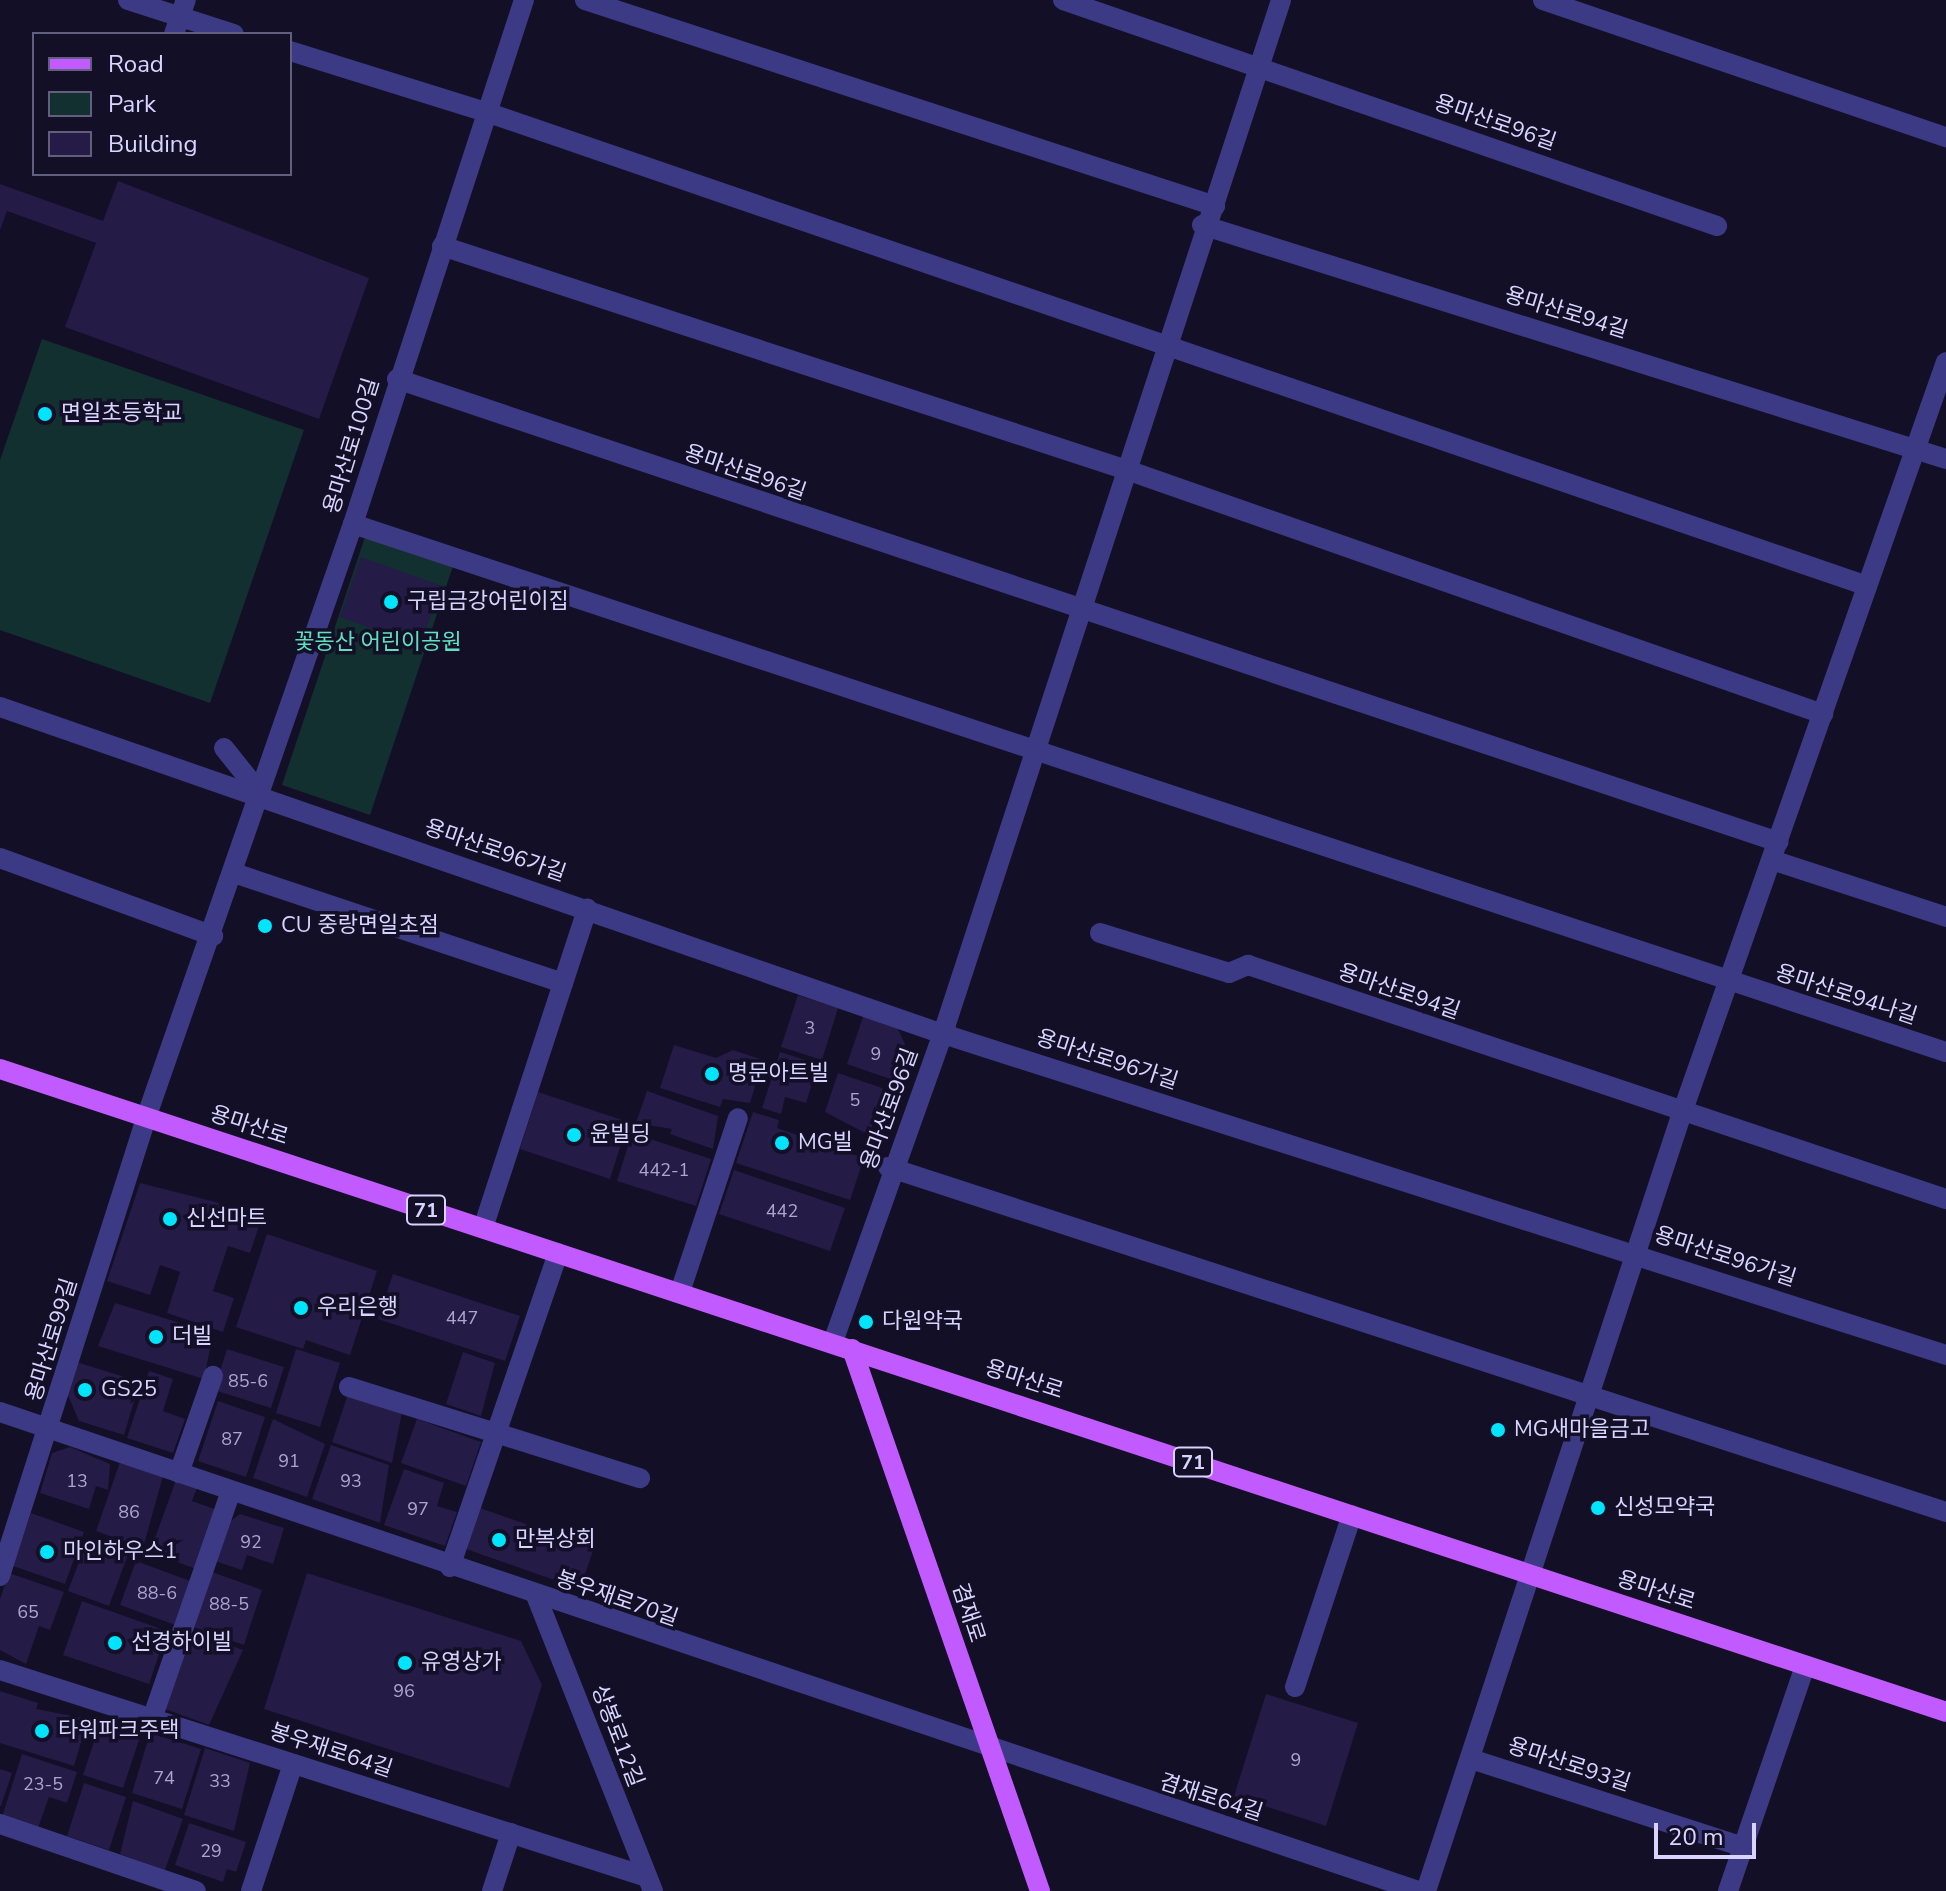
<!DOCTYPE html>
<meta charset="utf-8">
<style>
body{margin:0}
#map{position:relative;width:1946px;height:1891px;overflow:hidden;background:#130f26;font-family:"Nunito Sans","Noto Sans KR",sans-serif}
div>[style]{position:absolute}
[style*='--x']{left:calc(var(--x)*1px);top:calc(var(--y)*1px);width:calc(var(--w)*1px);rotate:calc(var(--a)*1deg)}
.green>*{inset:0;background:#12302f}
.building>*{inset:0;background:#241b47}
.minor>*{height:20px;margin:-10px;padding:0 10px;transform-origin:10px;border-radius:10px;background:#3d3a85}
.major>*{height:20px;margin:-10px;padding:0 10px;transform-origin:10px;border-radius:10px;background:#c25bff}
.dots>*{width:22px;height:22px;translate:-50% -50%;box-sizing:border-box;border:4px solid #130f26;border-radius:50%}
span{translate:-50% -50%;white-space:nowrap;text-align:center;line-height:1.15;-webkit-text-stroke:7px #130f26;paint-order:stroke}
.number-label{font-size:18px;color:#aca6d1}
.number-label span{-webkit-text-stroke-width:0}
.shield-label span{padding:2px 6px;background:#130f26;border:2px solid;border-radius:6px;-webkit-text-stroke-width:0}
.shield-label{font-size:20px;color:#d9d4ff;font-weight:700}
.street-label{font-size:22px;color:#d9d4ff}
.poi-label{font-size:22px;color:#d9d4ff}
.left{translate:0 -50%;text-align:left}
.park-label{font-size:22px;color:#5fe0c0}
.legend{position:absolute;left:32px;top:32px;width:260px;height:144px;box-sizing:border-box;background:#130f26;border:2px solid #625e7d;margin:0;padding:10px 14px;list-style:none;font-size:24px;color:#d9d4ff}
.legend li{display:flex;align-items:center;gap:16px;height:40px}
.legend b{width:40px;border:2px solid #625e7d}
.scale{position:absolute;left:1654px;top:1823px;width:102px;height:36px;box-sizing:border-box;border:4px solid #d9d4ff;border-top:0;padding-left:10px;font-size:24px;line-height:28px;white-space:nowrap;color:#d9d4ff;-webkit-text-stroke:6px #130f26;paint-order:stroke}
</style>
<div id="map">
<div class="green">
<i style="clip-path:polygon(42px 339px,304px 430px,210px 703px,0 630px,0 460px)"></i>
<i style="clip-path:polygon(365px 537px,453px 566px,370px 815px,282px 785px)"></i>
</div>
<div class="building">
<i style="clip-path:polygon(118px 181px,369px 278px,319px 419px,65px 327px,96px 243px,7px 211px,0 230px,0 184px,103px 221px)"></i>
<i style="clip-path:polygon(361px 557px,442px 586px,420px 646px,340px 617px)"></i>
<i style="clip-path:polygon(798px 995px,838px 1008px,822px 1060px,781px 1047px)"></i>
<i style="clip-path:polygon(864px 1014px,896px 1025px,905px 1044px,893px 1080px,847px 1064px)"></i>
<i style="clip-path:polygon(674px 1045px,716px 1058px,733px 1050px,763px 1060px,750px 1103px,723px 1099px,720px 1107px,660px 1088px)"></i>
<i style="clip-path:polygon(780px 1052px,818px 1064px,806px 1103px,785px 1097px,781px 1114px,762px 1108px)"></i>
<i style="clip-path:polygon(838px 1073px,885px 1089px,869px 1135px,825px 1112px)"></i>
<i style="clip-path:polygon(647px 1091px,718px 1116px,713px 1149px,670px 1134px,672px 1129px,636px 1123px)"></i>
<i style="clip-path:polygon(538px 1092px,628px 1122px,610px 1179px,520px 1149px)"></i>
<i style="clip-path:polygon(753px 1112px,779px 1120px,777px 1128px,864px 1158px,850px 1200px,736px 1163px)"></i>
<i style="clip-path:polygon(632px 1133px,711px 1159px,696px 1206px,617px 1181px)"></i>
<i style="clip-path:polygon(734px 1170px,845px 1208px,830px 1251px,719px 1214px)"></i>
<i style="clip-path:polygon(140px 1183px,263px 1214px,250px 1253px,228px 1246px,213px 1291px,234px 1298px,223px 1332px,167px 1313px,180px 1272px,160px 1265px,150px 1295px,107px 1281px)"></i>
<i style="clip-path:polygon(267px 1234px,377px 1271px,350px 1355px,306px 1340px,303px 1349px,236px 1327px)"></i>
<i style="clip-path:polygon(393px 1274px,520px 1316px,505px 1361px,378px 1319px)"></i>
<i style="clip-path:polygon(115px 1303px,213px 1333px,204px 1379px,98px 1346px)"></i>
<i style="clip-path:polygon(227px 1349px,284px 1367px,271px 1408px,214px 1390px)"></i>
<i style="clip-path:polygon(296px 1349px,340px 1363px,320px 1427px,276px 1413px)"></i>
<i style="clip-path:polygon(463px 1352px,495px 1363px,481px 1416px,446px 1404px)"></i>
<i style="clip-path:polygon(77px 1362px,140px 1382px,124px 1435px,79px 1421px,67px 1393px)"></i>
<i style="clip-path:polygon(149px 1371px,173px 1379px,163px 1411px,185px 1419px,173px 1453px,127px 1438px)"></i>
<i style="clip-path:polygon(348px 1394px,402px 1412px,392px 1463px,332px 1442px)"></i>
<i style="clip-path:polygon(218px 1401px,265px 1417px,246px 1477px,198px 1461px)"></i>
<i style="clip-path:polygon(273px 1419px,325px 1444px,307px 1497px,253px 1478px)"></i>
<i style="clip-path:polygon(417px 1419px,481px 1442px,466px 1486px,401px 1463px)"></i>
<i style="clip-path:polygon(331px 1445px,389px 1465px,380px 1523px,312px 1499px)"></i>
<i style="clip-path:polygon(70px 1447px,110px 1464px,108px 1490px,96px 1486px,89px 1509px,40px 1493px,52px 1453px)"></i>
<i style="clip-path:polygon(120px 1462px,163px 1476px,143px 1548px,96px 1531px)"></i>
<i style="clip-path:polygon(404px 1469px,444px 1483px,437px 1506px,457px 1512px,445px 1546px,384px 1525px)"></i>
<i style="clip-path:polygon(176px 1480px,197px 1488px,192px 1501px,217px 1510px,196px 1569px,150px 1552px)"></i>
<i style="clip-path:polygon(480px 1508px,594px 1548px,580px 1589px,466px 1549px)"></i>
<i style="clip-path:polygon(31px 1513px,84px 1532px,65px 1584px,13px 1566px)"></i>
<i style="clip-path:polygon(240px 1514px,284px 1528px,273px 1564px,247px 1555px,242px 1570px,215px 1561px,228px 1523px)"></i>
<i style="clip-path:polygon(88px 1538px,129px 1552px,109px 1606px,68px 1591px)"></i>
<i style="clip-path:polygon(136px 1561px,193px 1582px,178px 1626px,120px 1605px)"></i>
<i style="clip-path:polygon(212px 1572px,262px 1590px,244px 1645px,193px 1627px)"></i>
<i style="clip-path:polygon(9px 1573px,64px 1592px,50px 1630px,39px 1626px,26px 1664px,0 1650px,0 1599px)"></i>
<i style="clip-path:polygon(307px 1573px,521px 1641px,542px 1685px,509px 1788px,264px 1709px)"></i>
<i style="clip-path:polygon(82px 1601px,167px 1631px,149px 1684px,63px 1655px)"></i>
<i style="clip-path:polygon(192px 1632px,243px 1650px,209px 1725px,165px 1709px)"></i>
<i style="clip-path:polygon(0 1691px,38px 1703px,36px 1709px,88px 1719px,74px 1766px,0 1743px)"></i>
<i style="clip-path:polygon(1266px 1694px,1358px 1723px,1326px 1826px,1234px 1796px)"></i>
<i style="clip-path:polygon(102px 1718px,142px 1731px,123px 1788px,83px 1775px)"></i>
<i style="clip-path:polygon(150px 1733px,201px 1749px,182px 1809px,132px 1793px)"></i>
<i style="clip-path:polygon(205px 1748px,250px 1763px,234px 1831px,184px 1815px)"></i>
<i style="clip-path:polygon(22px 1754px,77px 1772px,67px 1803px,49px 1797px,38px 1828px,2px 1817px)"></i>
<i style="clip-path:polygon(0 1769px,12px 1773px,1px 1806px,0 1806px)"></i>
<i style="clip-path:polygon(84px 1783px,126px 1797px,109px 1850px,67px 1836px)"></i>
<i style="clip-path:polygon(133px 1801px,183px 1819px,165px 1870px,120px 1854px)"></i>
<i style="clip-path:polygon(189px 1823px,246px 1842px,236px 1872px,227px 1869px,223px 1882px,175px 1865px)"></i>
</div>
<div class="minor">
<i style="--x:128;--y:0;--w:111;--a:17.8"></i>
<i style="--x:585;--y:0;--w:663;--a:18.11"></i>
<i style="--x:1063;--y:0;--w:692;--a:19.06"></i>
<i style="--x:1543;--y:0;--w:426;--a:18.8"></i>
<i style="--x:174;--y:34;--w:36;--a:-71"></i>
<i style="--x:290;--y:51;--w:205;--a:17.3"></i>
<i style="--x:486;--y:112;--w:1460;--a:18.94"></i>
<i style="--x:1202;--y:225;--w:780;--a:17.46"></i>
<i style="--x:442;--y:246;--w:718;--a:18.11"></i>
<i style="--x:1124;--y:469;--w:741;--a:19.32"></i>
<i style="--x:397;--y:379;--w:1457;--a:18.53"></i>
<i style="--x:353;--y:524;--w:1678;--a:18.34"></i>
<i style="--x:0;--y:707;--w:989;--a:19.13"></i>
<i style="--x:934;--y:1031;--w:1063;--a:17.75"></i>
<i style="--x:224;--y:748;--w:58;--a:51.3"></i>
<i style="--x:0;--y:858;--w:227;--a:20.1"></i>
<i style="--x:1772;--y:860;--w:183;--a:18.1"></i>
<i style="--x:234;--y:873;--w:347;--a:18.5"></i>
<i style="--x:1100;--y:933;--w:135;--a:17.2"></i>
<i style="--x:1229;--y:973;--w:21;--a:-23"></i>
<i style="--x:1248;--y:965;--w:736;--a:18.53"></i>
<i style="--x:888;--y:1167;--w:1113;--a:18.06"></i>
<i style="--x:483;--y:1228;--w:336;--a:-71.9"></i>
<i style="--x:680;--y:1292;--w:183;--a:-71.6"></i>
<i style="--x:833;--y:1342;--w:337;--a:-70.4"></i>
<i style="--x:946;--y:1024;--w:1077;--a:-71.88"></i>
<i style="--x:349;--y:1387;--w:305;--a:17.4"></i>
<i style="--x:0;--y:1412;--w:1497;--a:18.66"></i>
<i style="--x:179;--y:1473;--w:103;--a:-70.7"></i>
<i style="--x:450;--y:1567;--w:332;--a:-71"></i>
<i style="--x:0;--y:1576;--w:481;--a:-72.3"></i>
<i style="--x:146;--y:1118;--w:629;--a:-70.79"></i>
<i style="--x:353;--y:524;--w:551;--a:-71.93"></i>
<i style="--x:537;--y:1598;--w:315;--a:68.4"></i>
<i style="--x:0;--y:1670;--w:679;--a:17.74"></i>
<i style="--x:1295;--y:1687;--w:181;--a:-71.7"></i>
<i style="--x:152;--y:1719;--w:241;--a:-70.9"></i>
<i style="--x:1471;--y:1759;--w:287;--a:17.9"></i>
<i style="--x:0;--y:1824;--w:207;--a:18.9"></i>
<i style="--x:251;--y:1891;--w:134;--a:-71.7"></i>
<i style="--x:492;--y:1891;--w:61;--a:-71.9"></i>
<i style="--x:1426;--y:1891;--w:816;--a:-71.79"></i>
<i style="--x:1681;--y:1116;--w:799;--a:-70.64"></i>
<i style="--x:1728;--y:1891;--w:238;--a:-71.1"></i>
</div>
<div class="major">
<i style="--x:0;--y:1069;--w:2049;--a:18.28"></i>
<i style="--x:852;--y:1349;--w:574;--a:70.87"></i>
</div>
<div class="dots">
<i style="left:45px;top:414px;background:#00e5ff"></i>
<i style="left:391px;top:602px;background:#00e5ff"></i>
<i style="left:265px;top:926px;background:#00e5ff"></i>
<i style="left:712px;top:1074px;background:#00e5ff"></i>
<i style="left:574px;top:1135px;background:#00e5ff"></i>
<i style="left:782px;top:1143px;background:#00e5ff"></i>
<i style="left:170px;top:1219px;background:#00e5ff"></i>
<i style="left:301px;top:1308px;background:#00e5ff"></i>
<i style="left:866px;top:1322px;background:#00e5ff"></i>
<i style="left:156px;top:1337px;background:#00e5ff"></i>
<i style="left:85px;top:1390px;background:#00e5ff"></i>
<i style="left:1498px;top:1430px;background:#00e5ff"></i>
<i style="left:1598px;top:1508px;background:#00e5ff"></i>
<i style="left:499px;top:1540px;background:#00e5ff"></i>
<i style="left:47px;top:1552px;background:#00e5ff"></i>
<i style="left:115px;top:1643px;background:#00e5ff"></i>
<i style="left:405px;top:1663px;background:#00e5ff"></i>
<i style="left:42px;top:1731px;background:#00e5ff"></i>
</div>
<div class="number-label">
<span style="left:810px;top:1028px">3</span>
<span style="left:876px;top:1054px">9</span>
<span style="left:855px;top:1100px">5</span>
<span style="left:664px;top:1170px">442-1</span>
<span style="left:782px;top:1211px">442</span>
<span style="left:462px;top:1318px">447</span>
<span style="left:248px;top:1381px">85-6</span>
<span style="left:232px;top:1439px">87</span>
<span style="left:289px;top:1461px">91</span>
<span style="left:77px;top:1481px">13</span>
<span style="left:351px;top:1481px">93</span>
<span style="left:418px;top:1509px">97</span>
<span style="left:129px;top:1512px">86</span>
<span style="left:251px;top:1542px">92</span>
<span style="left:157px;top:1593px">88-6</span>
<span style="left:229px;top:1604px">88-5</span>
<span style="left:28px;top:1612px">65</span>
<span style="left:404px;top:1691px">96</span>
<span style="left:1296px;top:1760px">9</span>
<span style="left:164px;top:1778px">74</span>
<span style="left:220px;top:1781px">33</span>
<span style="left:43px;top:1784px">23-5</span>
<span style="left:211px;top:1851px">29</span>
</div>
<div class="shield-label">
<span style="left:426px;top:1210px">71</span>
<span style="left:1193px;top:1462px">71</span>
</div>
<div class="street-label">
<span style="left:1495px;top:123px;rotate:19deg">용마산로96길</span>
<span style="left:1566px;top:313px;rotate:17deg">용마산로94길</span>
<span style="left:352px;top:446px;rotate:-73deg">용마산로100길</span>
<span style="left:745px;top:473px;rotate:19deg">용마산로96길</span>
<span style="left:495px;top:851px;rotate:19deg">용마산로96가길</span>
<span style="left:1399px;top:992px;rotate:19deg">용마산로94길</span>
<span style="left:1846px;top:995px;rotate:18deg">용마산로94나길</span>
<span style="left:1107px;top:1060px;rotate:18deg">용마산로96가길</span>
<span style="left:890px;top:1109px;rotate:-70deg">용마산로96길</span>
<span style="left:249px;top:1126px;rotate:18deg">용마산로</span>
<span style="left:1725px;top:1257px;rotate:18deg">용마산로96가길</span>
<span style="left:52px;top:1340px;rotate:-73deg">용마산로99길</span>
<span style="left:1024px;top:1380px;rotate:18deg">용마산로</span>
<span style="left:1656px;top:1591px;rotate:18deg">용마산로</span>
<span style="left:617px;top:1599px;rotate:19deg">봉우재로70길</span>
<span style="left:968px;top:1613px;rotate:72deg">겸재로</span>
<span style="left:617px;top:1736px;rotate:69deg">상봉로12길</span>
<span style="left:331px;top:1751px;rotate:18deg">봉우재로64길</span>
<span style="left:1569px;top:1765px;rotate:18deg">용마산로93길</span>
<span style="left:1211px;top:1798px;rotate:18deg">겸재로64길</span>
</div>
<div class="poi-label">
<span class="left" style="left:61px;top:414px">면일초등학교</span>
<span class="left" style="left:407px;top:602px">구립금강어린이집</span>
<span class="left" style="left:281px;top:926px">CU 중랑면일초점</span>
<span class="left" style="left:728px;top:1074px">명문아트빌</span>
<span class="left" style="left:590px;top:1135px">윤빌딩</span>
<span class="left" style="left:798px;top:1143px">MG빌</span>
<span class="left" style="left:186px;top:1219px">신선마트</span>
<span class="left" style="left:317px;top:1308px">우리은행</span>
<span class="left" style="left:882px;top:1322px">다원약국</span>
<span class="left" style="left:172px;top:1337px">더빌</span>
<span class="left" style="left:101px;top:1390px">GS25</span>
<span class="left" style="left:1514px;top:1430px">MG새마을금고</span>
<span class="left" style="left:1614px;top:1508px">신성모약국</span>
<span class="left" style="left:515px;top:1540px">만복상회</span>
<span class="left" style="left:63px;top:1552px">마인하우스1</span>
<span class="left" style="left:131px;top:1643px">선경하이빌</span>
<span class="left" style="left:421px;top:1663px">유영상가</span>
<span class="left" style="left:58px;top:1731px">타워파크주택</span>
</div>
<div class="park-label">
<span style="left:378px;top:643px">꽃동산 어린이공원</span>
</div>
<ul class="legend">
<li><b style="height:10px;background:#c25bff"></b>Road</li>
<li><b style="height:22px;background:#12302f"></b>Park</li>
<li><b style="height:22px;background:#241b47"></b>Building</li>
</ul>
<div class="scale">20 m</div>
</div>
